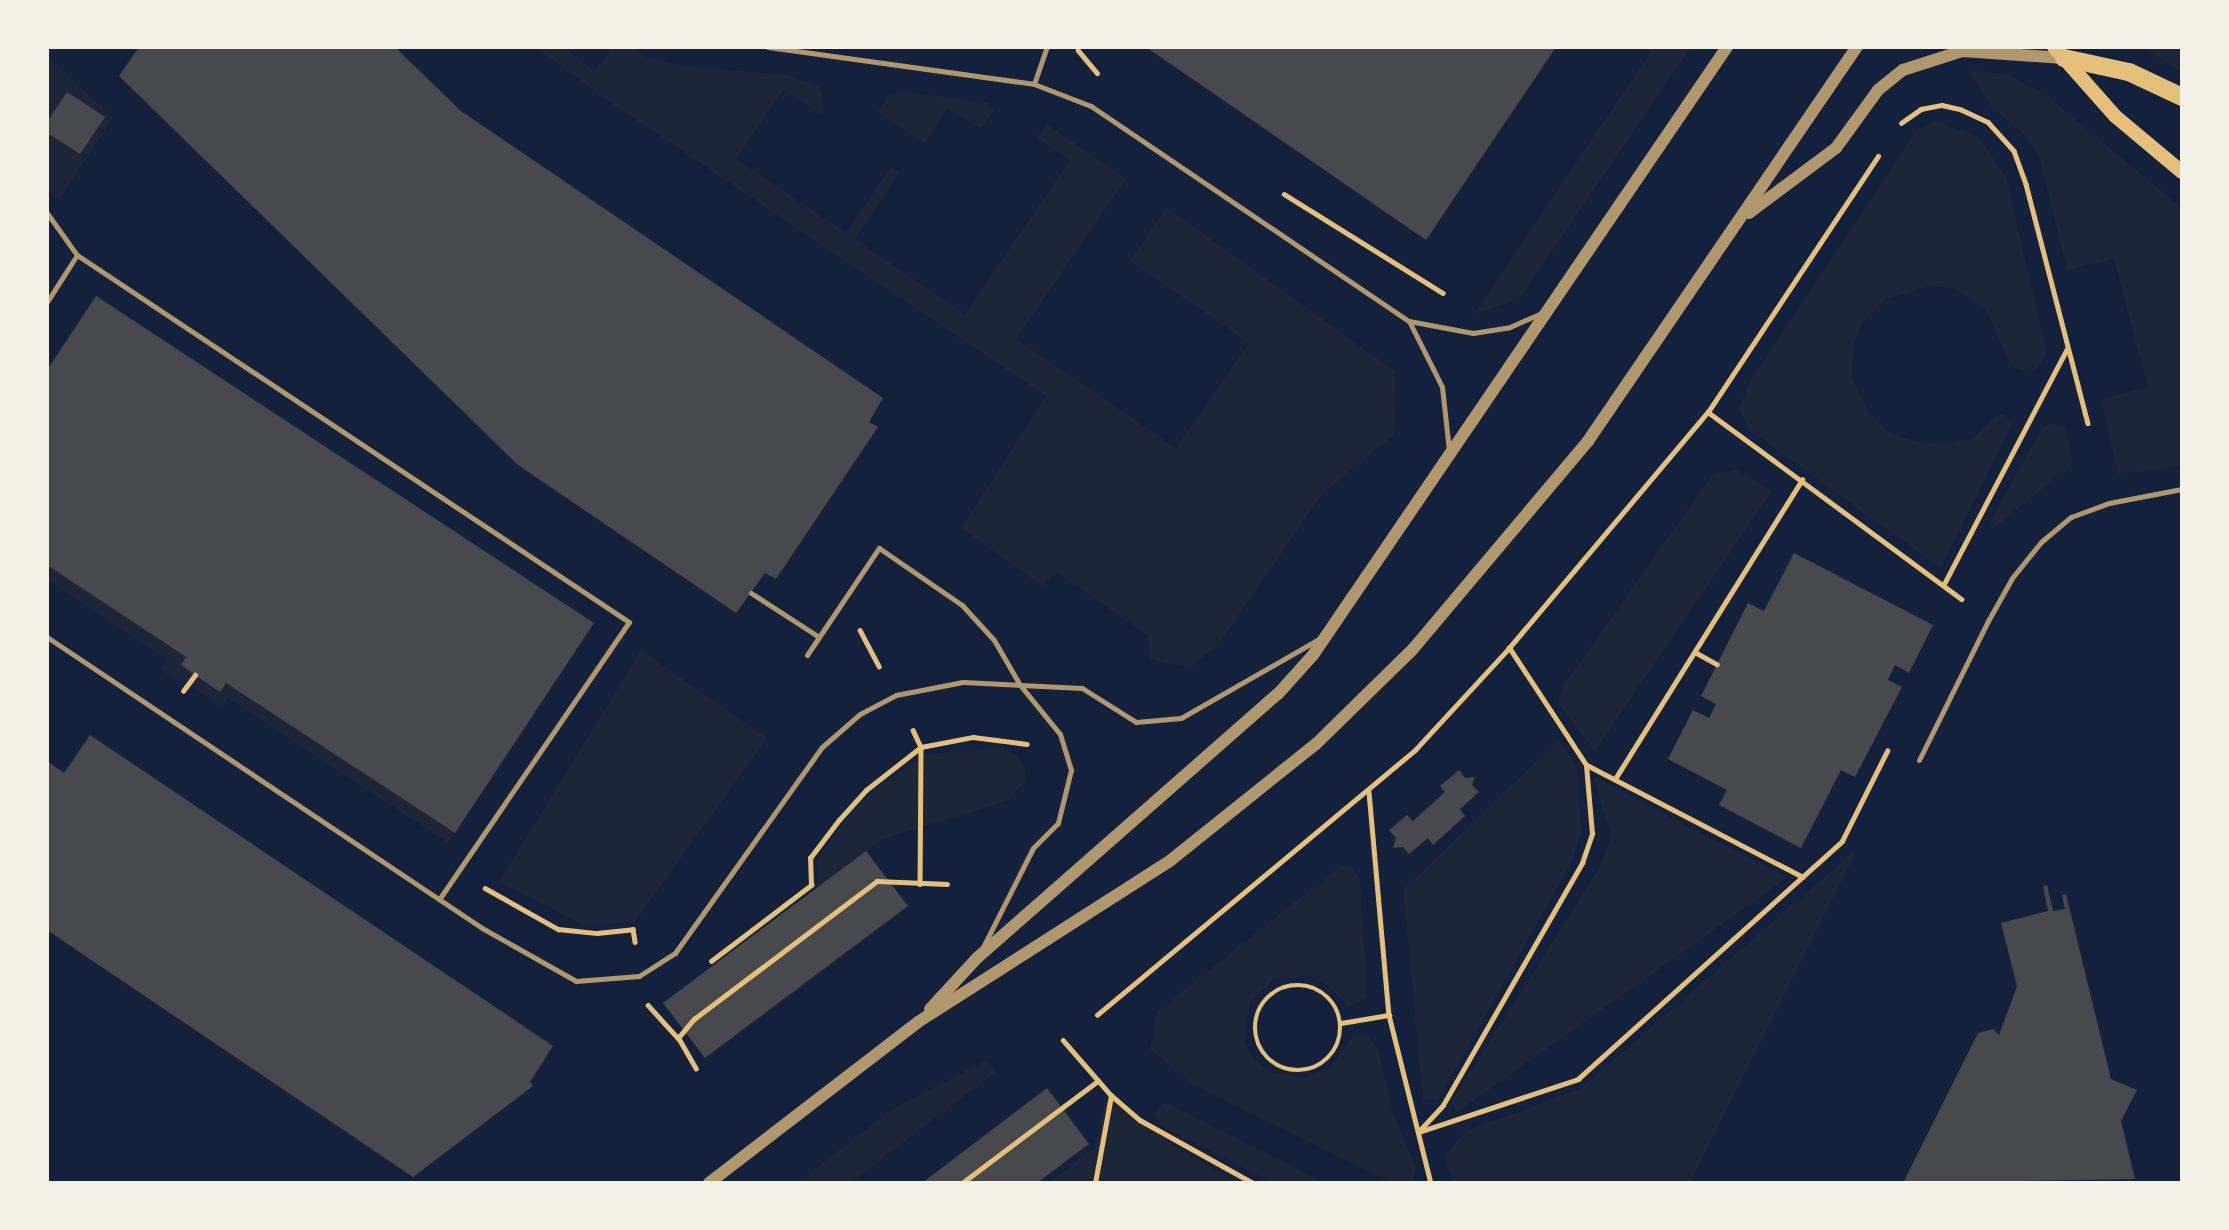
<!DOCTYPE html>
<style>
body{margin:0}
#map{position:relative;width:2229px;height:1230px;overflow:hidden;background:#14213d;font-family:"PT Sans",sans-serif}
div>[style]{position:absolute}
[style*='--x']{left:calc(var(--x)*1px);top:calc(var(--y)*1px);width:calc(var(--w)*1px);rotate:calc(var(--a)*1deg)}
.green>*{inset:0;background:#1d2539}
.building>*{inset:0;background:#48494c}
.path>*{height:4.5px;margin:-2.25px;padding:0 2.25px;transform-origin:2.25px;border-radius:2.25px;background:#e5c07b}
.path>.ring{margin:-2.25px;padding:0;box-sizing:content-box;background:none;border:4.5px solid #e5c07b;border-radius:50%}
.service>*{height:5px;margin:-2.5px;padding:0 2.5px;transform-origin:2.5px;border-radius:2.5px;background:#b1986c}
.tertiary>*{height:12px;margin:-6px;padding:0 6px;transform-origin:6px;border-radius:6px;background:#b1986c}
.secondary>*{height:14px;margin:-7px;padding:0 7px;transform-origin:7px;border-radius:7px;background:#e5c07b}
.primary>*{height:18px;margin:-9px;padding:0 9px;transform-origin:9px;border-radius:9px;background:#e5c07b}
span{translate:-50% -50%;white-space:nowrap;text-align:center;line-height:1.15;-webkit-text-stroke:5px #f6f1e7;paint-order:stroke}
.frame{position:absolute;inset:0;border:49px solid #f6f1e7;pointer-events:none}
</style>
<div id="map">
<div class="green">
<i style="clip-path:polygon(47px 47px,55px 47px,49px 58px,113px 118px,59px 200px,47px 192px)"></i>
<i style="clip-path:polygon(536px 47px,564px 47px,594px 71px,613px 47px,633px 47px,648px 58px,685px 66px,788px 75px,819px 87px,824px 100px,822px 115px,784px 89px,736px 159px,846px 233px,891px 167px,900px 172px,855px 239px,965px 314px,1070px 160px,1037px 137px,1047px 124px,1126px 179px,1016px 339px,1176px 448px,1249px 343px,1130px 261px,1166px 207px,1396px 372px,1394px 435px,1322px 494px,1219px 644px,1190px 668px,1149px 659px,1148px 636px,1055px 571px,1043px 586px,961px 528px,1046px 396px,611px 103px)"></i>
<i style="clip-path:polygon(1654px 47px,1691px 47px,1524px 292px,1510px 303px,1474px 314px)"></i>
<i style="clip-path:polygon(2144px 47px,2182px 47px,2182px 73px)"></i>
<i style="clip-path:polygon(1968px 70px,2007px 74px,2042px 92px,2182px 208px,2182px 466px,2118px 474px,2101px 399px,2148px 387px,2114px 259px,2067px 270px,2039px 156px,2025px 135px,1991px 106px)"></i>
<i style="clip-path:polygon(898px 91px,988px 103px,995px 109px,981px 129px,948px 108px,925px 143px,878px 112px,887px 97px)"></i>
<i style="clip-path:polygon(1935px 121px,1978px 136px,2006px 177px,2045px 345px,2045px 357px,2035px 370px,2019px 370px,2009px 362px,1986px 309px,1955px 289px,1930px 286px,1885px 300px,1862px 322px,1853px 347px,1852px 378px,1870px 415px,1892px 434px,1921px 443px,1950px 444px,1974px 437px,1996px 416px,2003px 414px,2013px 422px,1941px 568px,1749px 430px,1739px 409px,1749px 383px,1916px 131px)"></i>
<i style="clip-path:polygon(2050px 424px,2065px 427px,2073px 464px,1991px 530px,1991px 520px,2042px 428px)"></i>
<i style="clip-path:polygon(1736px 469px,1772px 491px,1595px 751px,1558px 703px,1561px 689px,1712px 475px)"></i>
<i style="clip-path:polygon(47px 565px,186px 657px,220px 691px,226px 683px,455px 833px,447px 842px,228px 698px,222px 706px,161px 670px,167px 659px,47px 580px)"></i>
<i style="clip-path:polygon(641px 650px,767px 738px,635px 922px,583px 925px,499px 882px)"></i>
<i style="clip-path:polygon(1559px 739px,1577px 767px,1581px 833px,1571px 863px,1438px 1100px,1423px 1099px,1403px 890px)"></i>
<i style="clip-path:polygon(1003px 747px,1018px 756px,1026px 771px,1025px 782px,1007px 801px,882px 839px,820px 884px,816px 861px,851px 812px,876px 788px,926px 754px)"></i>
<i style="clip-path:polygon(1594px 777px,1787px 878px,1456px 1113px,1452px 1101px,1598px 870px,1611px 838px)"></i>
<i style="clip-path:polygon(1858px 848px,1690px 1183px,1453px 1183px,1445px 1155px,1466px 1131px,1580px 1089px)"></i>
<i style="clip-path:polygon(1342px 865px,1351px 866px,1360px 878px,1367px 998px,1348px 1007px,1333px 990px,1311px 976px,1274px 979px,1250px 1002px,1245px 1042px,1249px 1053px,1268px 1071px,1305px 1078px,1330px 1067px,1353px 1036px,1368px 1036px,1378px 1049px,1393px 1113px,1416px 1168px,1413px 1183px,1393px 1183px,1190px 1083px,1150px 1049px,1157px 1011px)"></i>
<i style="clip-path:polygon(987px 1060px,996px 1072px,850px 1183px,797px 1183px,892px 1109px)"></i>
<i style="clip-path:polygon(1106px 1097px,1186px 1154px,1241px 1183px,1048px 1183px,1096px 1147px)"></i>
<i style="clip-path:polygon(1163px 1103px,1171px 1105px,1325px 1183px,1273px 1183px,1160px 1126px,1155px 1113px)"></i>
</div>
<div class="building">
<i style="clip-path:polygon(139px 47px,395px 47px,461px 111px,883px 398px,869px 422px,878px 427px,776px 579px,765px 573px,736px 613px,518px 465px,119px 76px)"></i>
<i style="clip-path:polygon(1146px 47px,1556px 47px,1426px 240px)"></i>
<i style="clip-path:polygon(67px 92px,105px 117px,80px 154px,47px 133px,47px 122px)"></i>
<i style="clip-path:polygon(96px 296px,594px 623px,455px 833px,226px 683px,220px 692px,195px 675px,181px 665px,186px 657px,47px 565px,47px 370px)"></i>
<i style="clip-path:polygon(1794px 553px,1933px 625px,1909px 673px,1895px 665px,1888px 680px,1902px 687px,1855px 777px,1841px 770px,1801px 848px,1719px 805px,1727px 790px,1668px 759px,1693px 710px,1709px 718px,1716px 704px,1701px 696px,1748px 603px,1764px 611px)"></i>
<i style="clip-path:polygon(90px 735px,553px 1046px,530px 1082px,533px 1086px,413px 1177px,47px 930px,47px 761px,64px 773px)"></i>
<i style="clip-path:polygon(1459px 770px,1465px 778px,1475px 777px,1472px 785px,1479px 792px,1460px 809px,1465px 816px,1433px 845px,1428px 838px,1409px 854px,1403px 847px,1393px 848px,1396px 838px,1389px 830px,1407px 815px,1413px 821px,1445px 792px,1440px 786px)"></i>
<i style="clip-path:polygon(866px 851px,908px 906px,705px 1058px,663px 1003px)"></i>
<i style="clip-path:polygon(2047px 885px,2053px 911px,2065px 909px,2062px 895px,2066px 894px,2111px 1079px,2137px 1090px,2121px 1121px,2135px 1179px,1903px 1183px,1978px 1033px,1993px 1029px,1999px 1035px,2017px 986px,2001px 923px,2048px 911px,2043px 886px)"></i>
<i style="clip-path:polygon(1047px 1088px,1089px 1144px,1037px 1183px,922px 1183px)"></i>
</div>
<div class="path">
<i style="--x:1078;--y:50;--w:30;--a:50"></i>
<i style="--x:1901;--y:123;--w:24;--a:-35"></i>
<i style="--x:1921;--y:109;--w:21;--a:-11"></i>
<i style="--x:1942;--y:105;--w:18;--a:13"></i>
<i style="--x:1960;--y:109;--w:31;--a:25"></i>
<i style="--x:1988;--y:122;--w:39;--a:48"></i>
<i style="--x:2014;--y:151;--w:35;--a:70"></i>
<i style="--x:2026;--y:184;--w:247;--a:75.5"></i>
<i style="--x:1284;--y:194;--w:187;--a:31.9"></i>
<i style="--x:1708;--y:412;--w:315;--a:36.4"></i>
<i style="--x:1944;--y:584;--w:265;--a:-62.4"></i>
<i style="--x:860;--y:630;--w:41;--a:62.2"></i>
<i style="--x:1695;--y:652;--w:25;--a:29"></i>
<i style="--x:183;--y:691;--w:20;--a:-53"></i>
<i style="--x:913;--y:730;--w:19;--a:65"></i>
<i style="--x:921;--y:747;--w:137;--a:90.4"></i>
<i style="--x:1587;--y:765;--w:243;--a:27.4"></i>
<i style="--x:1615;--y:779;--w:353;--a:-58"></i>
<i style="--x:1369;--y:792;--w:224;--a:84.9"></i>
<i style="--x:1389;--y:1015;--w:173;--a:76"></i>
<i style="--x:485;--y:888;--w:84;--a:29.3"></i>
<i style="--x:558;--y:929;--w:39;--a:6"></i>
<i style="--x:597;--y:933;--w:36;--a:-6"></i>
<i style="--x:633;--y:929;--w:13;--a:81"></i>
<i style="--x:711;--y:961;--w:126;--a:-37.2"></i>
<i style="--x:811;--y:885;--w:27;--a:-92"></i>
<i style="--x:810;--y:858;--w:48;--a:-52.7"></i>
<i style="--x:839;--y:820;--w:40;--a:-48"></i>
<i style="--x:866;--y:790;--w:70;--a:-38"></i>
<i style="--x:921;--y:747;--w:53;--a:-10.9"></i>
<i style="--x:973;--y:737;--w:54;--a:7.4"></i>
<i class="ring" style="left:1255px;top:985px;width:81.5px;height:81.5px"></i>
<i style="--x:648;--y:1005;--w:45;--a:47.7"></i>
<i style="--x:1097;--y:1015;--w:414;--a:-39.8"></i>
<i style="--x:1415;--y:750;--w:139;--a:-47.3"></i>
<i style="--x:1509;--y:648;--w:309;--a:-49.9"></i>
<i style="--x:1708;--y:412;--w:307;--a:-56.4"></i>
<i style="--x:1341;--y:1023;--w:49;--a:-9.5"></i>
<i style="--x:1063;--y:1040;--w:73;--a:48.9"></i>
<i style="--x:1111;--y:1095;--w:38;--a:41"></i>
<i style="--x:1140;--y:1120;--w:129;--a:29.1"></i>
<i style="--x:696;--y:1069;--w:36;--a:-120"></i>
<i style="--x:678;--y:1038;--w:25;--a:-50"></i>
<i style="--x:694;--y:1019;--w:229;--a:-37"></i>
<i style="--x:877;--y:881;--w:70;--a:2.5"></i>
<i style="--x:1419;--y:1131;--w:35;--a:-47"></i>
<i style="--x:1443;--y:1105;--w:279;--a:-60.1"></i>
<i style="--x:1582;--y:863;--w:31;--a:-71"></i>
<i style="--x:1592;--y:834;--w:69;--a:-95"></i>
<i style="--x:1586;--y:765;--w:140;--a:-123.3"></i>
<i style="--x:1419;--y:1132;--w:168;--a:-18.4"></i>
<i style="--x:1578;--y:1079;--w:355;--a:-42"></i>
<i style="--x:1842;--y:841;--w:101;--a:-63.4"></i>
<i style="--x:962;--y:1183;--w:170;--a:-36.9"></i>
<i style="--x:1095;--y:1183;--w:88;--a:-79.6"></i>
</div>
<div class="service">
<i style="--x:768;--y:47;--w:269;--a:7.9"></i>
<i style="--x:1034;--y:84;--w:61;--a:21.1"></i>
<i style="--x:1091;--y:106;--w:384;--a:34.1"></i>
<i style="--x:1409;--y:321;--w:65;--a:10.6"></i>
<i style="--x:1473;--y:333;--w:37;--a:-9"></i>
<i style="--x:1510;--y:327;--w:34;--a:-24"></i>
<i style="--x:1034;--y:84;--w:39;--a:-71"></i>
<i style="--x:47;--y:213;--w:52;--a:54.5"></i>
<i style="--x:77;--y:255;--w:56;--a:122.6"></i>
<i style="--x:77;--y:255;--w:663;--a:33.62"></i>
<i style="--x:629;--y:622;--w:336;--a:124.4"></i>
<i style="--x:1409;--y:321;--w:74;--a:63.4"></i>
<i style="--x:1442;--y:387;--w:63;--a:83.7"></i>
<i style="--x:751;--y:593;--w:81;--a:32.9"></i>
<i style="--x:47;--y:637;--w:523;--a:33.78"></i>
<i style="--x:482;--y:928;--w:108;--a:29.4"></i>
<i style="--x:576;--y:981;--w:63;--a:-4.5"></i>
<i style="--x:639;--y:976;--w:43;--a:-32.6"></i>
<i style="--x:675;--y:953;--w:253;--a:-54.5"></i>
<i style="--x:822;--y:747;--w:50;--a:-41"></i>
<i style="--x:860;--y:714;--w:41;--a:-27.8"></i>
<i style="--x:896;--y:695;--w:68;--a:-11"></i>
<i style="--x:963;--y:682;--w:119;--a:2.9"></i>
<i style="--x:1082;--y:688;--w:64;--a:32.2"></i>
<i style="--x:1136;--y:722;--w:45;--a:-5.1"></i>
<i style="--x:1181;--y:718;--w:159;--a:-29.8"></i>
<i style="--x:807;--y:655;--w:129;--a:-56.1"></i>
<i style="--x:879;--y:548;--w:101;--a:34.5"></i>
<i style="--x:962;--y:605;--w:47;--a:47.6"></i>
<i style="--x:994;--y:640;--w:52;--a:60"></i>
<i style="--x:1020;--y:685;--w:63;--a:50.8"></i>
<i style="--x:1060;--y:734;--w:38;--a:73"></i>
<i style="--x:1071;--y:770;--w:55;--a:103.8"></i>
<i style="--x:1058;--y:823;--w:35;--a:135"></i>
<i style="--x:1033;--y:848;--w:113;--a:116.8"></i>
<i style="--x:1919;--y:760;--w:155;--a:-63.6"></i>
<i style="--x:1988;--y:621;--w:49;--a:-60.8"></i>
<i style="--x:2012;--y:578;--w:46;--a:-51.1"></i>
<i style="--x:2041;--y:542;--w:39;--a:-40"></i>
<i style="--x:2071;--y:517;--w:40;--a:-20.2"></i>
<i style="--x:2109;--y:503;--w:74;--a:-10.9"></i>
</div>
<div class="tertiary">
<i style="--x:1749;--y:213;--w:109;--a:-36.8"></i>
<i style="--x:1836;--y:148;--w:72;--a:-54.1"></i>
<i style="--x:1878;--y:90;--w:32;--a:-39"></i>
<i style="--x:1903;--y:70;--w:62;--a:-17.9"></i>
<i style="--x:1962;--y:51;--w:102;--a:3.9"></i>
<i style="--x:930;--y:1009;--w:69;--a:-47.3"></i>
<i style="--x:977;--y:958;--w:400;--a:-41.3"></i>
<i style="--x:1278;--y:694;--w:52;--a:-48.1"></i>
<i style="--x:1313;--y:655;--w:736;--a:-55.75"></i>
<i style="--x:709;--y:1183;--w:264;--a:-37.6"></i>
<i style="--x:918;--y:1022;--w:300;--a:-32.6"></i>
<i style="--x:1171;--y:860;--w:186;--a:-38.7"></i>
<i style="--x:1316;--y:744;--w:136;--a:-44.4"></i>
<i style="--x:1413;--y:649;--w:272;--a:-49.9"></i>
<i style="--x:1588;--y:441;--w:477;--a:-55.7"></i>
</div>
<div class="secondary">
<i style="--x:2054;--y:47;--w:92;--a:48.5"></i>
<i style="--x:2115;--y:116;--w:87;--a:39.9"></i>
</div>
<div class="primary">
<i style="--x:2064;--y:58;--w:66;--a:12.2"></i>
<i style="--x:2129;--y:72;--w:59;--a:25.3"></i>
</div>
<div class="frame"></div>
</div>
